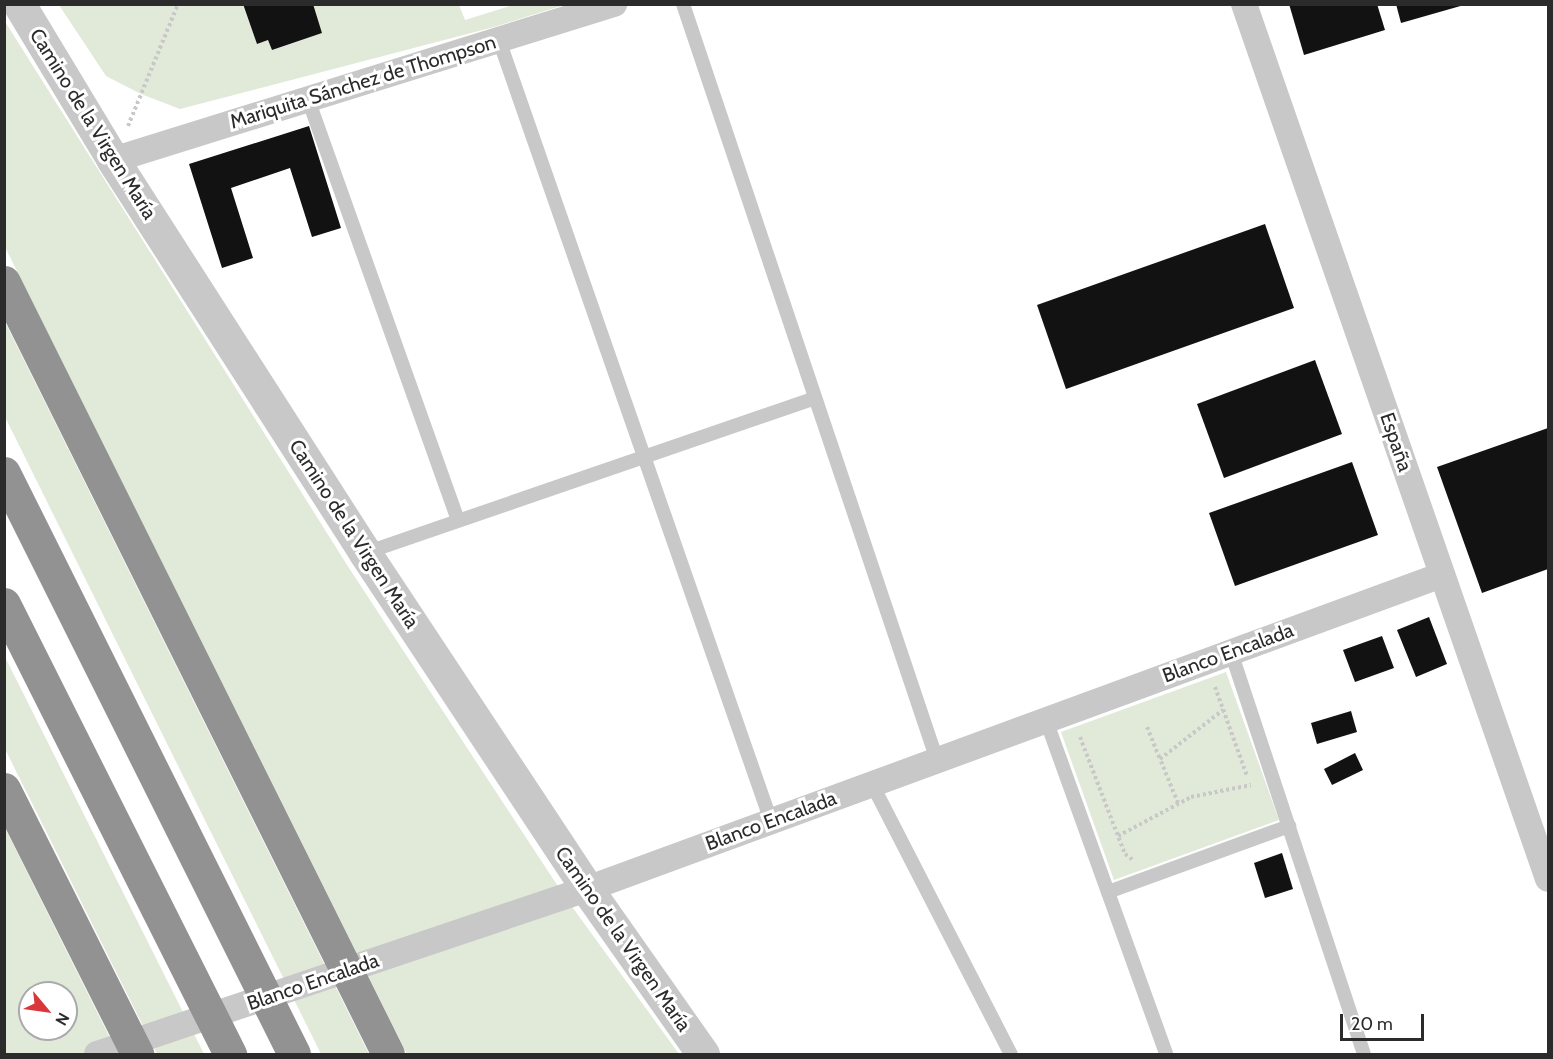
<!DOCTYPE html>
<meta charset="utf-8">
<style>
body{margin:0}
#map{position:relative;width:1553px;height:1059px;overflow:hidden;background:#fff;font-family:Cabin,sans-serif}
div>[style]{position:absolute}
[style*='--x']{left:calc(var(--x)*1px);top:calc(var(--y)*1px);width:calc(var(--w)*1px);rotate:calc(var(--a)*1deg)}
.green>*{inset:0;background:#e1e9d9}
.building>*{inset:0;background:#121212}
.path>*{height:4px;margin-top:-2px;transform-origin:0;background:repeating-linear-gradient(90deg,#c8c8c8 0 3px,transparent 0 6px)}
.service>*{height:14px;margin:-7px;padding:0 7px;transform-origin:7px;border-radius:7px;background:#c8c8c8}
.minor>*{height:26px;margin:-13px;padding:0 13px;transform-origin:13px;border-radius:13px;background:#c8c8c8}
.tertiary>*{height:33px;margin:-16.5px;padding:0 16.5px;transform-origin:16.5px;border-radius:16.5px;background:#c8c8c8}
.motorway>*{height:33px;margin:-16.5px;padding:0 16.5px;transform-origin:16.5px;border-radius:16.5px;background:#929292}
span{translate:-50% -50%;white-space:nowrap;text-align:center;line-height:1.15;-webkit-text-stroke:6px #fff;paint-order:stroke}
.street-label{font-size:20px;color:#2b2b2b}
.frame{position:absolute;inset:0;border:6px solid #2b2b2b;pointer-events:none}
.north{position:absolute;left:18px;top:981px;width:60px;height:60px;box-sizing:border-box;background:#fff;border:2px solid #aaa;border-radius:50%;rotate:119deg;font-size:16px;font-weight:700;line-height:24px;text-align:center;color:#2b2b2b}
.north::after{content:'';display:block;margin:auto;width:21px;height:27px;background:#d9373b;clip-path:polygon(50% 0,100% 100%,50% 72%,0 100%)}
.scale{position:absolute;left:1340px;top:1014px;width:84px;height:27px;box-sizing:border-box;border:3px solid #2b2b2b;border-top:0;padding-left:8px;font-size:18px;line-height:21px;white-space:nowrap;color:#2b2b2b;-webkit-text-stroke:4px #fff;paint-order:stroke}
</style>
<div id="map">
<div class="green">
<i style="clip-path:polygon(59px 5px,243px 5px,257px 44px,268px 40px,272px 50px,322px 33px,313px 5px,459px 5px,465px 20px,513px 5px,564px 5px,494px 27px,180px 109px,141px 94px,106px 76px)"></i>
<i style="clip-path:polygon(4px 20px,349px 568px,565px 897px,679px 1054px,407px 1054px,5px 247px)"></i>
<i style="clip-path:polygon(4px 320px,369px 1054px,321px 1054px,5px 417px)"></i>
<i style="clip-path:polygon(4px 655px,204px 1054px,157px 1054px,5px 749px)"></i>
<i style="clip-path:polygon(1226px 672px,1279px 820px,1114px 880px,1061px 732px)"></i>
<i style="clip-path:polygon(evenodd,5px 828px,118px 1054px,5px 1054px,5px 828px,30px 993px,66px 993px,66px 1029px,30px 1029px,30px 993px)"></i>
</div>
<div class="building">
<i style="clip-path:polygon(243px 4px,313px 4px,322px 33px,272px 50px,268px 40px,257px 44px)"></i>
<i style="clip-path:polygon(1289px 4px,1377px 4px,1385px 30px,1304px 55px)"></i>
<i style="clip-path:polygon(1396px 4px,1464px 4px,1464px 5px,1401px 23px)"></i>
<i style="clip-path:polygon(309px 126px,341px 228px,312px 237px,290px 168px,231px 188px,253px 258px,222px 268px,189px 164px)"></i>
<i style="clip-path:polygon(1265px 224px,1294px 308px,1066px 389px,1037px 305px)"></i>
<i style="clip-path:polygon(1315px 360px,1342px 434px,1224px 478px,1197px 404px)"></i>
<i style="clip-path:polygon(1548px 428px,1548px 569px,1482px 593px,1437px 467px)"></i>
<i style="clip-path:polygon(1352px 462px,1378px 535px,1235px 586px,1209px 513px)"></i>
<i style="clip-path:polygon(1429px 617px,1447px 664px,1416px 677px,1397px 630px)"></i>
<i style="clip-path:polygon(1382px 636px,1394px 668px,1355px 682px,1343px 650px)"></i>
<i style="clip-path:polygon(1351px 711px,1357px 732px,1317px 744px,1311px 723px)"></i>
<i style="clip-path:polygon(1355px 753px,1363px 770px,1332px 785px,1324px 769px)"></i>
<i style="clip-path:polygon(1282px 853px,1293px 889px,1265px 898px,1254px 863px)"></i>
</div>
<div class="path">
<i style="--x:128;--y:126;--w:132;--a:-67.7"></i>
<i style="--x:1215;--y:687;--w:95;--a:70.2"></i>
<i style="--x:1147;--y:727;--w:35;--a:68"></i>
<i style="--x:1080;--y:737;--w:125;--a:69"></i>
<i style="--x:1125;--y:854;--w:10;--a:37"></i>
<i style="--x:1178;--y:803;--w:48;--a:-112.2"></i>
<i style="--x:1160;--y:759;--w:80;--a:-37.9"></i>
<i style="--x:1118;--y:836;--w:83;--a:-28.1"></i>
<i style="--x:1191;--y:797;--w:61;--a:-11.3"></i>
</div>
<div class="service">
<i style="--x:683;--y:4;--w:798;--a:71.43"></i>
<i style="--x:499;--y:40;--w:827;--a:70.8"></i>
<i style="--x:308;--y:99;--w:447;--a:70.4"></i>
<i style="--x:365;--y:553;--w:476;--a:-19"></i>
<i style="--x:1231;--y:652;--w:423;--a:71.7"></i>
<i style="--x:1046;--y:720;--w:355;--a:70.2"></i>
<i style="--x:872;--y:784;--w:304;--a:62.8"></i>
<i style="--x:1108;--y:892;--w:193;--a:-20"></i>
</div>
<div class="minor">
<i style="--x:1244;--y:4;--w:926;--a:70.84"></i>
<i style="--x:113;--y:160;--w:525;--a:-17.3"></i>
<i style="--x:97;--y:1054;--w:517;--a:-18.61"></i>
<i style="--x:587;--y:889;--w:911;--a:-20.17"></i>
</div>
<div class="tertiary">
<i style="--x:19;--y:4;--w:182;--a:58.9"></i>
<i style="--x:113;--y:160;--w:467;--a:57.3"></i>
<i style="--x:365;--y:553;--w:403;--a:56.5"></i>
<i style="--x:587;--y:889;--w:202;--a:54.9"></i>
</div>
<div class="motorway">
<i style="--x:4;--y:282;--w:862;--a:63.55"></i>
<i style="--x:4;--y:473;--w:649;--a:63.47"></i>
<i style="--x:4;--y:604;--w:504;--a:63.33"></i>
<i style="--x:4;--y:789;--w:297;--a:63.3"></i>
</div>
<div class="street-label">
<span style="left:363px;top:82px;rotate:-17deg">Mariquita Sánchez de Thompson</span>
<span style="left:93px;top:124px;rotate:58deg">Camino de la Virgen María</span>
<span style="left:1396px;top:442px;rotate:71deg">España</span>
<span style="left:354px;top:534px;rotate:57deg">Camino de la Virgen María</span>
<span style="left:1228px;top:653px;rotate:-20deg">Blanco Encalada</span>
<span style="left:771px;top:821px;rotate:-20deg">Blanco Encalada</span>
<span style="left:623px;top:939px;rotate:55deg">Camino de la Virgen María</span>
<span style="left:313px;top:982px;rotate:-19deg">Blanco Encalada</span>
</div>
<div class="frame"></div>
<div class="north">N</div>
<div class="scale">20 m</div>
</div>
